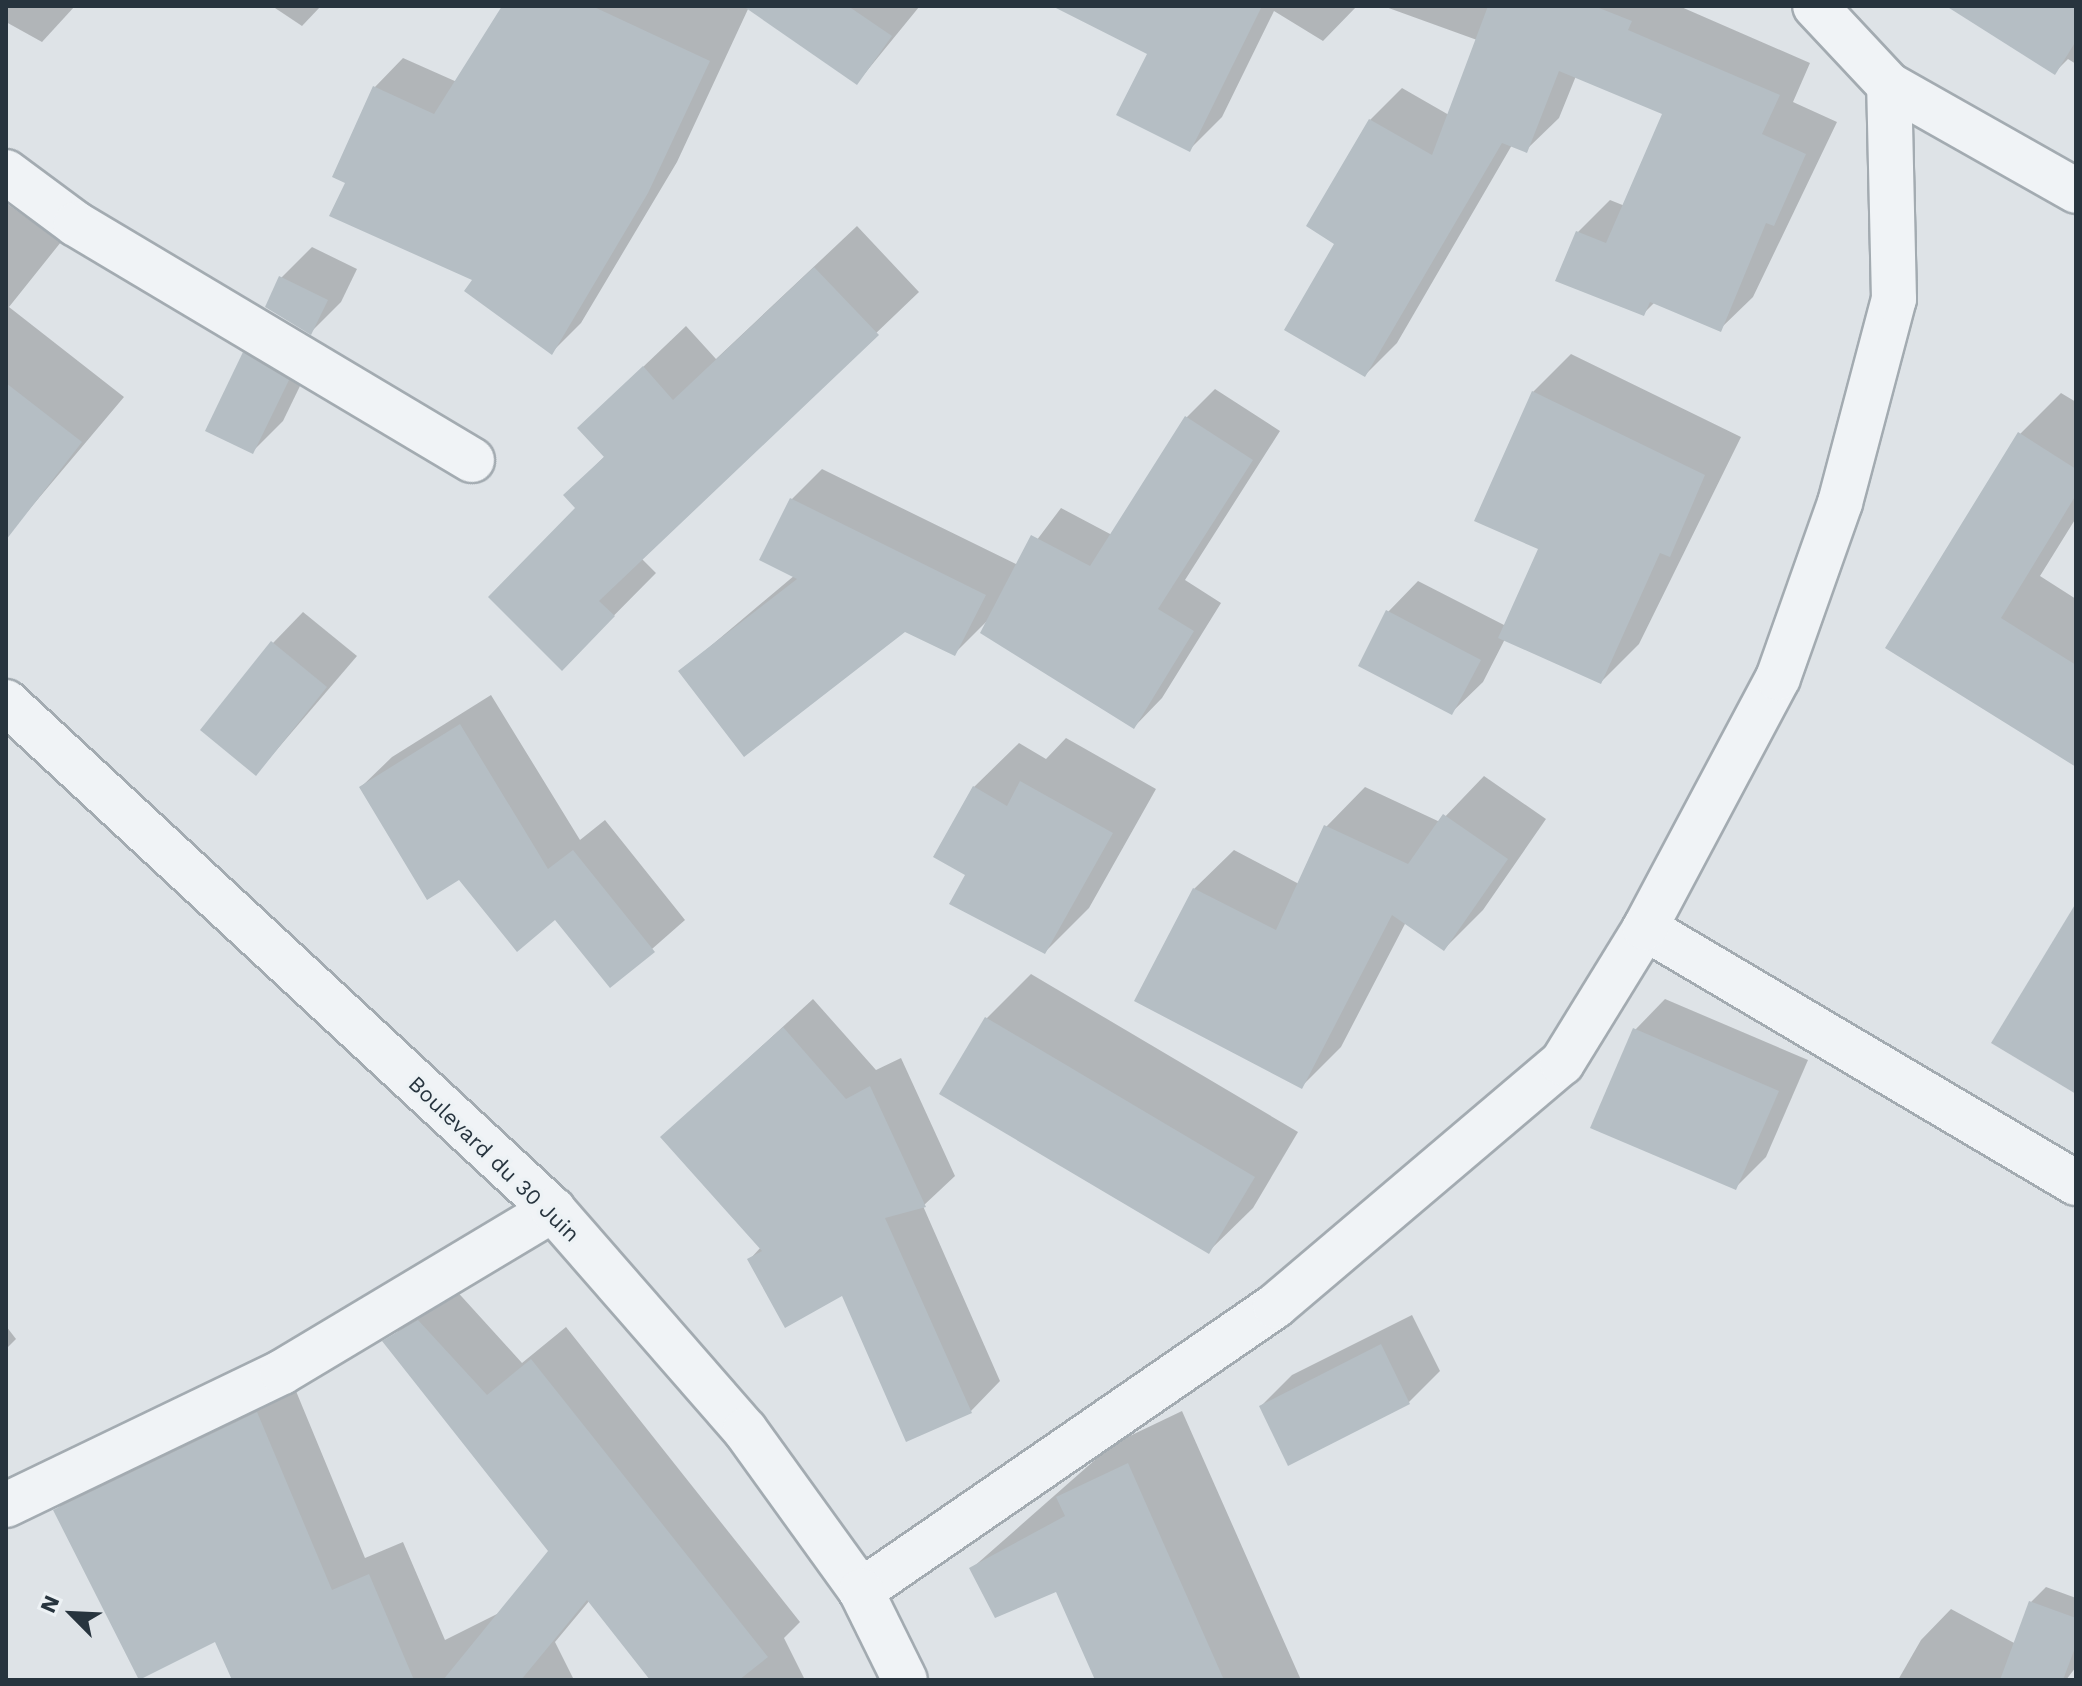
<!DOCTYPE html>
<style>
body{margin:0}
#map{position:relative;width:2082px;height:1686px;overflow:hidden;background:#dee3e7;font-family:"Work Sans",sans-serif}
div>[style]{position:absolute}
[style*='--x']{left:calc(var(--x)*1px);top:calc(var(--y)*1px);width:calc(var(--w)*1px);rotate:calc(var(--a)*1deg)}
.shadow>*{inset:0;background:#0003}
.building>*{inset:0;background:#b5bec4}
.roads{filter:drop-shadow(2px 0 #a3abb1) drop-shadow(-2px 0 #a3abb1) drop-shadow(0 2px #a3abb1) drop-shadow(0 -2px #a3abb1)}
.minor>*{height:44px;margin:-22px;padding:0 22px;transform-origin:22px;border-radius:22px;background:#f0f3f6}
.tertiary>*{height:44px;margin:-22px;padding:0 22px;transform-origin:22px;border-radius:22px;background:#f0f3f6}
span{translate:-50% -50%;white-space:nowrap;text-align:center;line-height:1.15;-webkit-text-stroke:7px #edf2f5;paint-order:stroke}
.street-label{font-size:22px;color:#27343e}
.frame{position:absolute;inset:0;border:8px solid #27343e;pointer-events:none}
.north{position:absolute;left:32px;top:1574px;width:80px;height:80px;-webkit-text-stroke:6px #edf2f5;paint-order:stroke;rotate:294deg;font-size:22px;font-weight:700;line-height:32px;text-align:center;color:#27343e}
.north::after{content:'';display:block;margin:auto;width:28px;height:36px;background:#27343e;clip-path:polygon(50% 0,100% 100%,50% 72%,0 100%)}
</style>
<div id="map">
<div class="shadow">
<i style="clip-path:polygon(6px 6px,75px 6px,42px 42px,6px 22px)"></i>
<i style="clip-path:polygon(272px 6px,321px 6px,302px 26px)"></i>
<i style="clip-path:polygon(505px 6px,919px 6px,919px 7px,857px 83px,749px 7px,677px 162px,581px 323px,552px 352px,475px 279px,348px 182px,374px 88px,403px 58px,457px 82px)"></i>
<i style="clip-path:polygon(1091px 6px,1357px 6px,1323px 41px,1274px 11px,1222px 117px,1190px 149px,1150px 53px)"></i>
<i style="clip-path:polygon(1383px 6px,1679px 6px,1810px 63px,1793px 102px,1837px 122px,1753px 297px,1720px 329px,1655px 302px,1643px 314px,1578px 232px,1610px 200px,1625px 206px,1665px 113px,1576px 76px,1559px 118px,1526px 150px,1512px 145px,1397px 343px,1365px 375px,1337px 243px,1370px 120px,1402px 88px,1449px 115px,1477px 40px)"></i>
<i style="clip-path:polygon(1950px 6px,2076px 6px,2076px 64px,2068px 59px,2055px 72px)"></i>
<i style="clip-path:polygon(6px 203px,61px 242px,9px 307px,124px 397px,6px 537px)"></i>
<i style="clip-path:polygon(857px 226px,919px 292px,641px 558px,656px 573px,562px 668px,578px 508px,566px 495px,605px 456px,579px 428px,686px 326px,716px 359px)"></i>
<i style="clip-path:polygon(312px 247px,357px 269px,341px 302px,311px 332px,281px 278px)"></i>
<i style="clip-path:polygon(275px 323px,318px 349px,283px 421px,252px 452px,244px 354px)"></i>
<i style="clip-path:polygon(1571px 354px,1741px 437px,1639px 644px,1601px 682px,1505px 639px,1483px 682px,1452px 712px,1388px 612px,1418px 581px,1506px 626px,1541px 548px,1533px 392px)"></i>
<i style="clip-path:polygon(1215px 389px,1280px 431px,1185px 580px,1221px 603px,1162px 698px,1134px 727px,988px 620px,954px 654px,905px 630px,681px 671px,795px 575px,791px 500px,822px 469px,1018px 565px,1061px 508px,1112px 535px,1186px 418px)"></i>
<i style="clip-path:polygon(2061px 393px,2076px 402px,2076px 518px,2040px 576px,2076px 599px,2076px 764px,1888px 648px,2020px 434px)"></i>
<i style="clip-path:polygon(303px 612px,357px 656px,256px 774px,273px 643px)"></i>
<i style="clip-path:polygon(491px 695px,580px 840px,605px 820px,685px 920px,611px 985px,556px 917px,459px 877px,361px 787px,392px 757px)"></i>
<i style="clip-path:polygon(1066px 738px,1156px 789px,1089px 908px,1045px 952px,968px 875px,974px 787px,1019px 743px,1046px 759px)"></i>
<i style="clip-path:polygon(1484px 776px,1546px 819px,1483px 910px,1444px 949px,1406px 922px,1341px 1047px,1302px 1086px,1194px 889px,1234px 850px,1299px 884px,1326px 827px,1365px 787px,1440px 822px)"></i>
<i style="clip-path:polygon(1031px 974px,1298px 1132px,1253px 1208px,1208px 1252px,942px 1094px,987px 1018px)"></i>
<i style="clip-path:polygon(813px 999px,876px 1070px,901px 1058px,955px 1176px,923px 1206px,1000px 1381px,971px 1411px,843px 1293px,750px 1259px,761px 1247px,663px 1137px)"></i>
<i style="clip-path:polygon(1665px 999px,1808px 1060px,1766px 1157px,1735px 1188px,1635px 1030px)"></i>
<i style="clip-path:polygon(453px 1287px,522px 1363px,566px 1327px,800px 1622px,784px 1638px,805px 1680px,653px 1680px,590px 1600px,555px 1642px,574px 1680px,234px 1680px,216px 1639px,56px 1510px,89px 1477px,291px 1379px,365px 1558px,403px 1542px,445px 1640px,501px 1612px,551px 1551px,385px 1342px)"></i>
<i style="clip-path:polygon(1412px 1315px,1440px 1371px,1409px 1402px,1261px 1406px,1292px 1375px)"></i>
<i style="clip-path:polygon(6px 1326px,16px 1339px,6px 1349px)"></i>
<i style="clip-path:polygon(1182px 1411px,1301px 1680px,1097px 1680px,1057px 1589px,971px 1569px,1113px 1444px)"></i>
<i style="clip-path:polygon(2046px 1587px,2076px 1598px,2076px 1667px,2066px 1680px,1898px 1680px,1921px 1640px,1951px 1609px,2016px 1644px,2031px 1602px)"></i>
</div>
<div class="building">
<i style="clip-path:polygon(502px 6px,592px 6px,710px 61px,648px 193px,552px 355px,464px 291px,472px 280px,329px 216px,345px 183px,332px 177px,373px 86px,434px 114px)"></i>
<i style="clip-path:polygon(743px 6px,848px 6px,892px 36px,857px 85px)"></i>
<i style="clip-path:polygon(1052px 6px,1262px 6px,1190px 152px,1116px 115px,1147px 54px)"></i>
<i style="clip-path:polygon(1488px 6px,1594px 6px,1632px 21px,1628px 30px,1780px 95px,1762px 134px,1806px 154px,1774px 226px,1766px 223px,1721px 332px,1650px 302px,1644px 316px,1555px 281px,1576px 231px,1606px 243px,1662px 114px,1559px 71px,1527px 153px,1502px 143px,1365px 377px,1284px 330px,1334px 244px,1306px 226px,1369px 119px,1432px 155px)"></i>
<i style="clip-path:polygon(1946px 6px,2076px 6px,2076px 41px,2055px 75px)"></i>
<i style="clip-path:polygon(814px 267px,879px 335px,599px 601px,615px 616px,562px 671px,488px 597px,575px 508px,563px 495px,604px 457px,577px 428px,643px 366px,673px 400px)"></i>
<i style="clip-path:polygon(279px 276px,328px 300px,311px 335px,265px 307px)"></i>
<i style="clip-path:polygon(243px 352px,289px 380px,253px 454px,205px 431px)"></i>
<i style="clip-path:polygon(6px 383px,82px 442px,6px 540px)"></i>
<i style="clip-path:polygon(1532px 391px,1705px 475px,1670px 557px,1660px 553px,1601px 684px,1498px 638px,1538px 549px,1474px 521px)"></i>
<i style="clip-path:polygon(1185px 416px,1253px 460px,1158px 609px,1194px 631px,1134px 729px,980px 633px,1031px 535px,1090px 566px)"></i>
<i style="clip-path:polygon(2018px 432px,2076px 469px,2076px 495px,2001px 618px,2076px 665px,2076px 767px,1885px 648px)"></i>
<i style="clip-path:polygon(790px 498px,986px 595px,955px 656px,905px 632px,744px 757px,678px 671px,797px 579px,759px 560px)"></i>
<i style="clip-path:polygon(1386px 610px,1481px 660px,1452px 715px,1358px 666px)"></i>
<i style="clip-path:polygon(271px 641px,327px 687px,256px 776px,200px 730px)"></i>
<i style="clip-path:polygon(460px 724px,548px 869px,573px 850px,655px 952px,610px 988px,555px 920px,517px 952px,459px 880px,427px 900px,359px 787px)"></i>
<i style="clip-path:polygon(1020px 781px,1113px 833px,1045px 954px,949px 904px,965px 875px,933px 857px,973px 786px,1007px 806px)"></i>
<i style="clip-path:polygon(1443px 814px,1508px 859px,1444px 951px,1392px 915px,1302px 1089px,1134px 1001px,1193px 888px,1276px 930px,1324px 825px,1408px 864px)"></i>
<i style="clip-path:polygon(2076px 903px,2076px 1094px,1991px 1043px)"></i>
<i style="clip-path:polygon(985px 1017px,1255px 1177px,1209px 1254px,939px 1094px)"></i>
<i style="clip-path:polygon(783px 1027px,846px 1099px,870px 1086px,926px 1207px,885px 1218px,972px 1413px,906px 1442px,842px 1296px,785px 1328px,747px 1259px,762px 1251px,660px 1137px)"></i>
<i style="clip-path:polygon(1633px 1028px,1779px 1091px,1736px 1190px,1590px 1128px)"></i>
<i style="clip-path:polygon(418px 1320px,487px 1395px,531px 1359px,768px 1657px,739px 1680px,650px 1680px,587px 1600px,521px 1680px,443px 1680px,548px 1551px,382px 1341px)"></i>
<i style="clip-path:polygon(1381px 1344px,1410px 1404px,1288px 1466px,1259px 1406px)"></i>
<i style="clip-path:polygon(257px 1412px,332px 1590px,369px 1574px,414px 1680px,232px 1680px,215px 1642px,139px 1680px,53px 1510px)"></i>
<i style="clip-path:polygon(1128px 1463px,1224px 1680px,1095px 1680px,1056px 1592px,995px 1618px,969px 1568px,1065px 1516px,1056px 1497px)"></i>
<i style="clip-path:polygon(2029px 1601px,2076px 1618px,2076px 1645px,2063px 1680px,2000px 1680px)"></i>
</div>
<div class="roads">
<div class="minor">
<i style="--x:1889;--y:85;--w:215;--a:29.5"></i>
<i style="--x:6;--y:172;--w:87;--a:36.6"></i>
<i style="--x:76;--y:224;--w:461;--a:30.8"></i>
<i style="--x:1645;--y:928;--w:501;--a:30.61"></i>
<i style="--x:6;--y:1505;--w:306;--a:-25.7"></i>
<i style="--x:282;--y:1372;--w:316;--a:-30.9"></i>
<i style="--x:861;--y:1591;--w:503;--a:-34.54"></i>
<i style="--x:1275;--y:1306;--w:376;--a:-40.3"></i>
<i style="--x:1562;--y:1063;--w:158;--a:-58.4"></i>
<i style="--x:1645;--y:928;--w:283;--a:-62"></i>
<i style="--x:1778;--y:678;--w:186;--a:-70.5"></i>
<i style="--x:1840;--y:503;--w:211;--a:-75.2"></i>
<i style="--x:1894;--y:299;--w:214;--a:-91.3"></i>
<i style="--x:1889;--y:85;--w:108;--a:-133.1"></i>
</div>
<div class="tertiary">
<i style="--x:6;--y:702;--w:747;--a:42.88"></i>
<i style="--x:553;--y:1210;--w:292;--a:48.9"></i>
<i style="--x:745;--y:1430;--w:198;--a:54.2"></i>
<i style="--x:861;--y:1591;--w:99;--a:63.7"></i>
</div>
</div>
<div class="street-label">
<span style="left:494px;top:1159px;rotate:44deg">Boulevard du 30 Juin</span>
</div>
<div class="frame"></div>
<div class="north">N</div>
</div>
